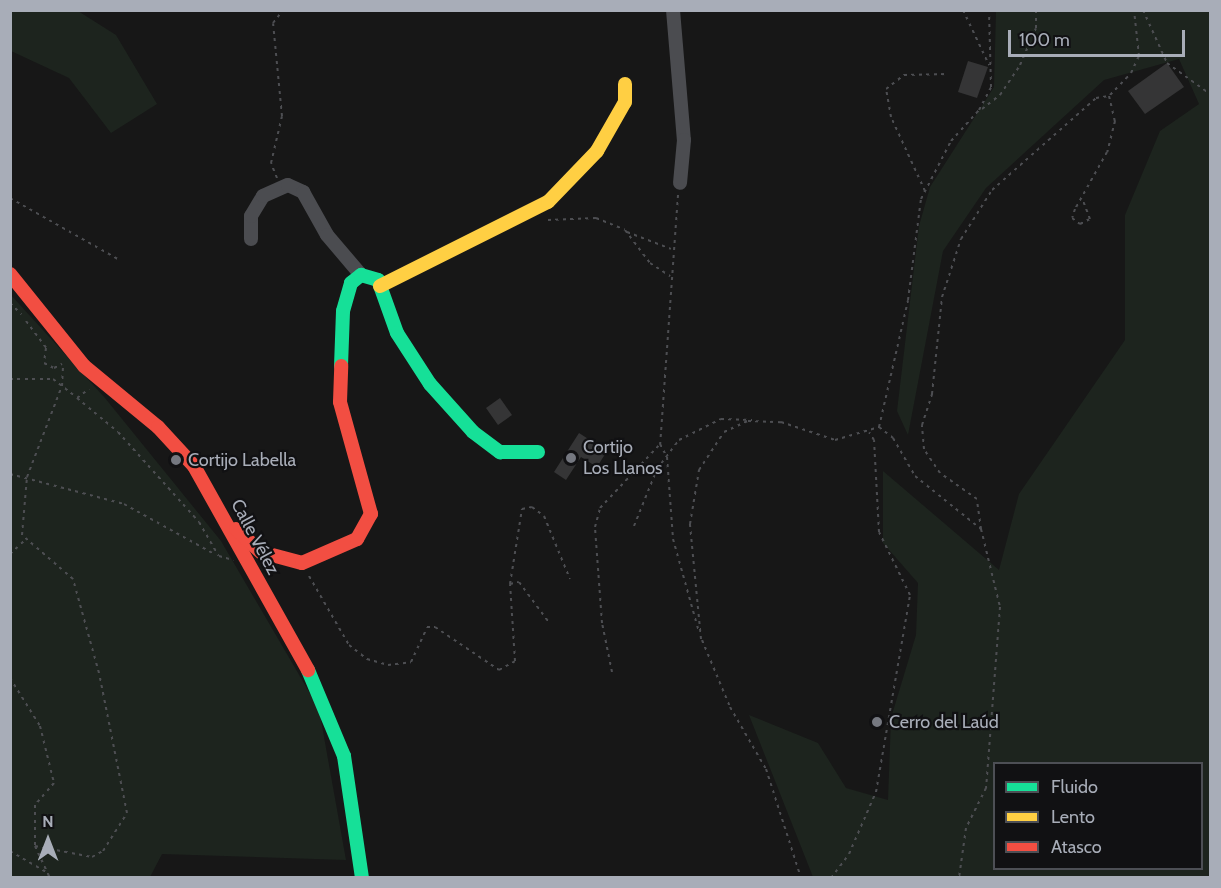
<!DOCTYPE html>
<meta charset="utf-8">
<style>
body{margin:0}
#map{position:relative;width:1221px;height:888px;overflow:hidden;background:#171717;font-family:Cabin,sans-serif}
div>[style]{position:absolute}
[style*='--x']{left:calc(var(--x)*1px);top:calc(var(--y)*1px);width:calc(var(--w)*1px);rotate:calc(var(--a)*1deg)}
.green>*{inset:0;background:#1d241e}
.building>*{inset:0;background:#353536}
.path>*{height:2px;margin-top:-1px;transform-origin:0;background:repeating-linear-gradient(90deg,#4d4e52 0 3px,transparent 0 7.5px)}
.street>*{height:14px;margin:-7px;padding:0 7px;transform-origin:7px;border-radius:7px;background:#4b4c50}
.fast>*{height:14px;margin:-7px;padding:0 7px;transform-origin:7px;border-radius:7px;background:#16e098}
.slow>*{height:14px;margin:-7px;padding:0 7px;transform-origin:7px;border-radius:7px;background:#ffcf43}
.jam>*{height:14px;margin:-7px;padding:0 7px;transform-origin:7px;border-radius:7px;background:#f24e42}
.dots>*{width:16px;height:16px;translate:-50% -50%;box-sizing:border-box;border:3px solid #111113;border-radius:50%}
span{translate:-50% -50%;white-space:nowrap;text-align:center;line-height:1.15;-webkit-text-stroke:4.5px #111113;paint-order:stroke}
.poi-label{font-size:18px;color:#a8adb8}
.left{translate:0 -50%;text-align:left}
.street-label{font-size:18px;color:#a8adb8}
.frame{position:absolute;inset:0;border:12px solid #a8adb8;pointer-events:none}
.legend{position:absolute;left:993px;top:762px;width:210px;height:108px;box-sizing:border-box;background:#111113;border:2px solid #4d4f55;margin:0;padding:8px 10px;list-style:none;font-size:18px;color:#a8adb8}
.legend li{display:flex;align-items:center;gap:12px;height:30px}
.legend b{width:30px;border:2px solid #4d4f55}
.north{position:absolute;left:18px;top:810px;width:60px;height:60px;-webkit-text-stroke:4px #111113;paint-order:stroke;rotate:0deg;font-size:16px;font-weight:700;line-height:24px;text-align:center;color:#a8adb8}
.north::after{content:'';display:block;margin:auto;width:21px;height:27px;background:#a8adb8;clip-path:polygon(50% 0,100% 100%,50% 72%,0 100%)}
.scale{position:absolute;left:1008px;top:30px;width:177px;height:27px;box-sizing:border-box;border:3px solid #a8adb8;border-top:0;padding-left:8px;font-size:18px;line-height:21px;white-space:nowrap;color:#a8adb8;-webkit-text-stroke:4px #111113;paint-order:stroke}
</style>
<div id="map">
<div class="green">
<i style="clip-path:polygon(11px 10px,78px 11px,116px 35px,157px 104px,111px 133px,69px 78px,11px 51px)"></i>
<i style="clip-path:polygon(evenodd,996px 11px,1210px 11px,1210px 877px,813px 877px,749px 715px,818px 743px,846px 788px,888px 800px,891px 718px,916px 635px,918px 583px,883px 543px,883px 471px,999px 570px,1019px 494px,1125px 340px,1125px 215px,1160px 131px,1199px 104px,1179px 59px,1104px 80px,986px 188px,943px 251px,908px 435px,897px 411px,919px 226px,930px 187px,994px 87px,996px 11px,994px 764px,1202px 764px,1202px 868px,994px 868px,994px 764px)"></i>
<i style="clip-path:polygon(10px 294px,105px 398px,221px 541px,319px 709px,346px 860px,162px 854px,150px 877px,11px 877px)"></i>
</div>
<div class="building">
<i style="clip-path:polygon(968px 61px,988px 67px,977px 98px,958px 92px)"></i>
<i style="clip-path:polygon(1167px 63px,1184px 87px,1145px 114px,1128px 91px)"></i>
<i style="clip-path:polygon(500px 398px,512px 415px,498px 425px,486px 408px)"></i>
<i style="clip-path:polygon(579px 433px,607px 451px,597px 467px,581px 457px,566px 480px,554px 472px)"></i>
</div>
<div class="path">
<i style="--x:963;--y:10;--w:61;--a:64.7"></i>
<i style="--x:1143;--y:10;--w:58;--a:65.6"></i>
<i style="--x:1167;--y:63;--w:53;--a:35.8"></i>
<i style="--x:1210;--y:52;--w:22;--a:90"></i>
<i style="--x:1110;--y:95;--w:30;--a:-46"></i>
<i style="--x:1131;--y:73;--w:19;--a:-65"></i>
<i style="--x:1139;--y:56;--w:46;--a:-96.2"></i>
<i style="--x:982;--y:109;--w:23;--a:-38"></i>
<i style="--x:1000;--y:95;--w:36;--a:-56"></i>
<i style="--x:1020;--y:65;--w:40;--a:-66.6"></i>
<i style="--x:1036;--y:28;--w:18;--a:-90"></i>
<i style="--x:277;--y:178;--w:16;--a:-112"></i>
<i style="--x:271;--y:163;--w:48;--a:-76.8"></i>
<i style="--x:282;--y:116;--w:93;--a:-95.5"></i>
<i style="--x:273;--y:23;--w:16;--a:-52"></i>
<i style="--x:925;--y:191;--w:81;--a:-114.7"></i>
<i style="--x:891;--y:117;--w:28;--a:-100"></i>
<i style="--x:886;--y:89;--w:23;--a:-38"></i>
<i style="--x:904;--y:75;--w:44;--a:-1.3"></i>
<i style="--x:678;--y:195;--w:250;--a:94.1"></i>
<i style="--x:660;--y:444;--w:15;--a:62"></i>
<i style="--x:667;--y:457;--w:82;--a:85.8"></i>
<i style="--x:673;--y:539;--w:97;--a:74.4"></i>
<i style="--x:10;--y:198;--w:124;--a:29.5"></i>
<i style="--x:548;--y:220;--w:48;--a:-2.4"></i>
<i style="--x:596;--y:218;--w:31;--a:22"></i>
<i style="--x:625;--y:230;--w:41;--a:52.9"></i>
<i style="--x:650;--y:263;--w:24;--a:33"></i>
<i style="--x:627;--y:232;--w:47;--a:21.1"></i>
<i style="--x:10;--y:303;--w:16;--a:45"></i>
<i style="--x:26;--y:321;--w:34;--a:53"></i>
<i style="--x:46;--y:348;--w:15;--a:98"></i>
<i style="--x:44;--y:363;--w:11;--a:27"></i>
<i style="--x:54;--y:368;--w:9;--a:-27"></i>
<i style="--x:10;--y:379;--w:43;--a:0"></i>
<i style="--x:53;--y:379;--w:31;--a:38"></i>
<i style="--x:77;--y:398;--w:53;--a:39.7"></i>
<i style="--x:118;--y:432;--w:121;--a:48"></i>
<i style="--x:199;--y:522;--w:39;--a:60"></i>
<i style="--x:219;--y:556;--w:15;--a:16"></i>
<i style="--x:77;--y:398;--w:15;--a:-37"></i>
<i style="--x:879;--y:427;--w:18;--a:38"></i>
<i style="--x:893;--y:438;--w:44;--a:59.9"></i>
<i style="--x:915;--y:476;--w:85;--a:38.8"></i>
<i style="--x:981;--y:529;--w:80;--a:76.3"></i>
<i style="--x:1000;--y:607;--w:182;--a:94.4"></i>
<i style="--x:986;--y:788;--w:45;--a:116.6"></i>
<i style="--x:966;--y:828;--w:50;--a:98"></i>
<i style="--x:10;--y:474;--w:118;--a:14.7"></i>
<i style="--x:124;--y:504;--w:105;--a:29"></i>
<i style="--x:634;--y:526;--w:61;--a:-68"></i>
<i style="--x:657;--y:469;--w:36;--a:-53"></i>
<i style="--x:679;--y:440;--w:47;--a:-26.6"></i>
<i style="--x:721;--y:419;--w:31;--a:2"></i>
<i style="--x:981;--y:529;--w:30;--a:-98"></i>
<i style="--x:977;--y:499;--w:45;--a:-144.9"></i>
<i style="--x:940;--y:473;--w:29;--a:-124"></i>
<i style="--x:924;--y:449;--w:24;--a:-95"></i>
<i style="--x:922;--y:425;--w:33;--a:-72"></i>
<i style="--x:932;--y:394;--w:98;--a:-84.1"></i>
<i style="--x:942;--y:297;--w:61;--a:-71.9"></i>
<i style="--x:961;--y:239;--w:58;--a:-57.7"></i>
<i style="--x:992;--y:190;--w:139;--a:-41.5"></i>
<i style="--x:1096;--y:98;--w:13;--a:-9"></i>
<i style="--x:1109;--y:96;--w:26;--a:77"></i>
<i style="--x:1115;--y:121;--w:32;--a:104"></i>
<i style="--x:1107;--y:152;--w:65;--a:119.3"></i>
<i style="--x:1075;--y:209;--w:9;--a:108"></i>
<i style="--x:1072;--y:218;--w:10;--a:37"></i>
<i style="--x:1080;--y:224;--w:11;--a:-27"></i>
<i style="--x:1090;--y:219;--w:22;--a:-111"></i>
<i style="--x:10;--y:554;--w:22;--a:-43"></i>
<i style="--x:309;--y:576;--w:80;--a:59.9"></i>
<i style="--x:349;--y:645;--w:23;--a:38"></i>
<i style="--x:367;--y:659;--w:22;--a:16"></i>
<i style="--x:388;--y:665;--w:23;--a:-7"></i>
<i style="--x:411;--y:662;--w:38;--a:-65"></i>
<i style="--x:427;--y:627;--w:8;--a:0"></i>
<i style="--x:435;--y:627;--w:77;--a:33.9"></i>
<i style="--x:499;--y:670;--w:18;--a:-29"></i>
<i style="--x:515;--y:661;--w:77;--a:-93.7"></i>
<i style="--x:510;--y:584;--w:76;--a:-80.9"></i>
<i style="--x:522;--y:509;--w:10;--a:-11"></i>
<i style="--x:532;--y:507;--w:15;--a:37"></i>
<i style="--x:544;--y:516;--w:68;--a:67.6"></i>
<i style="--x:510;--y:584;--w:9;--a:-13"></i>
<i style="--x:519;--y:582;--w:49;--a:53.4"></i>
<i style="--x:701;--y:639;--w:116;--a:-95.5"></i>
<i style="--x:690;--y:524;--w:55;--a:-80.5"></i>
<i style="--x:699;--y:470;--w:45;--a:-56.7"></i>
<i style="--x:724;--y:432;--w:26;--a:-25"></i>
<i style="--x:748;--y:421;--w:33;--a:2"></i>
<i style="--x:781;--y:422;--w:57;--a:18.4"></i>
<i style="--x:835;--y:440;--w:46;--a:-16.5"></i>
<i style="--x:879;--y:427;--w:130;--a:-77.1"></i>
<i style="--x:908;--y:300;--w:102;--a:-82.7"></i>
<i style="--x:921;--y:199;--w:65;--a:-62.7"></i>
<i style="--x:951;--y:141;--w:42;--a:-47.9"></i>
<i style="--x:979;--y:110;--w:26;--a:-62"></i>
<i style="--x:991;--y:87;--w:77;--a:-91.5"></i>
<i style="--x:702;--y:640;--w:73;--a:67.3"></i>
<i style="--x:730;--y:707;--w:72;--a:59.9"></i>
<i style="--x:766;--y:769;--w:114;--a:72.2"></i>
<i style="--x:612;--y:672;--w:50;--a:-101.5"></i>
<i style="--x:602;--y:623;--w:96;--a:-94.2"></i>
<i style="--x:595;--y:527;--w:20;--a:-75"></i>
<i style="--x:600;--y:508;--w:88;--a:-46.8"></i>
<i style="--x:10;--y:678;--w:57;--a:58"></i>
<i style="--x:40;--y:726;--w:59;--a:76.2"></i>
<i style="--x:54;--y:783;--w:29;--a:131"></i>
<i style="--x:35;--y:805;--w:41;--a:90"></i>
<i style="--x:35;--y:846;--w:35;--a:65"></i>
<i style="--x:35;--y:846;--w:58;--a:10.9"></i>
<i style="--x:92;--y:857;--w:13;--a:-29"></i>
<i style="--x:103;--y:851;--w:45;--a:-57.7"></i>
<i style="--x:127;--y:813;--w:143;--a:-101.3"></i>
<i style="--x:99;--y:673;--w:98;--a:-105.5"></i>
<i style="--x:73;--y:579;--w:67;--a:-139.2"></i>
<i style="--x:22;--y:535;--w:58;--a:-85.1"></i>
<i style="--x:27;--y:477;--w:97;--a:-69"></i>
<i style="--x:62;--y:386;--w:20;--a:-87"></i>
<i style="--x:10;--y:851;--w:42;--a:30.3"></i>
<i style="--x:831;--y:878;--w:30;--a:-53"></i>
<i style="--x:849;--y:854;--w:68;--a:-66.5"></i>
<i style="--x:876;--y:792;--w:200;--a:-80.2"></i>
<i style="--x:910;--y:595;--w:70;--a:-116.2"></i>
<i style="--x:879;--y:532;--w:92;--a:-93.1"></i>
<i style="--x:874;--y:440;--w:9;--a:-122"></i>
</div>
<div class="street">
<i style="--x:673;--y:10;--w:130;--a:85.2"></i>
<i style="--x:684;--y:140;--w:43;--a:95.3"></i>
<i style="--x:251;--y:239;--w:23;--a:-90"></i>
<i style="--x:251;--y:216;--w:23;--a:-59"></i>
<i style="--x:263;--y:196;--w:27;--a:-24"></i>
<i style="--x:288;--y:185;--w:17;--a:25"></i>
<i style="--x:303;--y:192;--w:49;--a:60.8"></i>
<i style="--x:327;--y:235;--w:52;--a:49.6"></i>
</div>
<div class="fast">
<i style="--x:341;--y:366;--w:55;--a:-87.9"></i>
<i style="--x:343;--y:311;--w:29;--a:-74"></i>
<i style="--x:351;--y:283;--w:13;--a:-39"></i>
<i style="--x:361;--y:275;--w:18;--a:16"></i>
<i style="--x:378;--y:280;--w:56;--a:70.3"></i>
<i style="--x:397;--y:333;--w:61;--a:57.1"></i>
<i style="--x:430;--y:384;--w:64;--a:48.1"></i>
<i style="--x:473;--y:432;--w:34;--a:37"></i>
<i style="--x:500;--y:452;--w:38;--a:0"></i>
<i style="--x:308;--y:670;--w:93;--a:67.3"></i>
<i style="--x:344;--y:756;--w:123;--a:81.6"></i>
</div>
<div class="slow">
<i style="--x:380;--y:286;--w:188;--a:-26.6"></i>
<i style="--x:548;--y:202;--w:71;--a:-46.1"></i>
<i style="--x:597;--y:151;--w:56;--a:-60.3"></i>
<i style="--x:625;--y:102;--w:18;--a:-90"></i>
</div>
<div class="jam">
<i style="--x:10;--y:274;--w:118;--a:51.2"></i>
<i style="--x:84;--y:366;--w:96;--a:39.5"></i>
<i style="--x:158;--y:427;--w:53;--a:47.3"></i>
<i style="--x:194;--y:466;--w:234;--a:60.8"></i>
<i style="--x:236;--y:529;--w:34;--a:43"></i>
<i style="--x:261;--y:552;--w:42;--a:15"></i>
<i style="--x:302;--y:563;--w:60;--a:-23.6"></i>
<i style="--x:357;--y:539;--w:29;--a:-61"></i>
<i style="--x:371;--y:514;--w:116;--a:-105.5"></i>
<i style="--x:340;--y:402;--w:36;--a:-88"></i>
</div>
<div class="dots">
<i style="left:571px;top:458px;background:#757880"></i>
<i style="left:176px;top:460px;background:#757880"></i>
<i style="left:877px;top:722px;background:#757880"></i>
</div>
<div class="poi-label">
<span class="left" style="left:583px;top:458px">Cortijo<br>Los Llanos</span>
<span class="left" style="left:188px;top:460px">Cortijo Labella</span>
<span class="left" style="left:889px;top:722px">Cerro del Laúd</span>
</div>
<div class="street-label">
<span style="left:255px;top:537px;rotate:62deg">Calle Vélez</span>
</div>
<div class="frame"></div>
<ul class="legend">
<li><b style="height:8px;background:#16e098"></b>Fluido</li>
<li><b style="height:8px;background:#ffcf43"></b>Lento</li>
<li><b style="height:8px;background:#f24e42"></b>Atasco</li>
</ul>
<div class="north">N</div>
<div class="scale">100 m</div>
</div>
